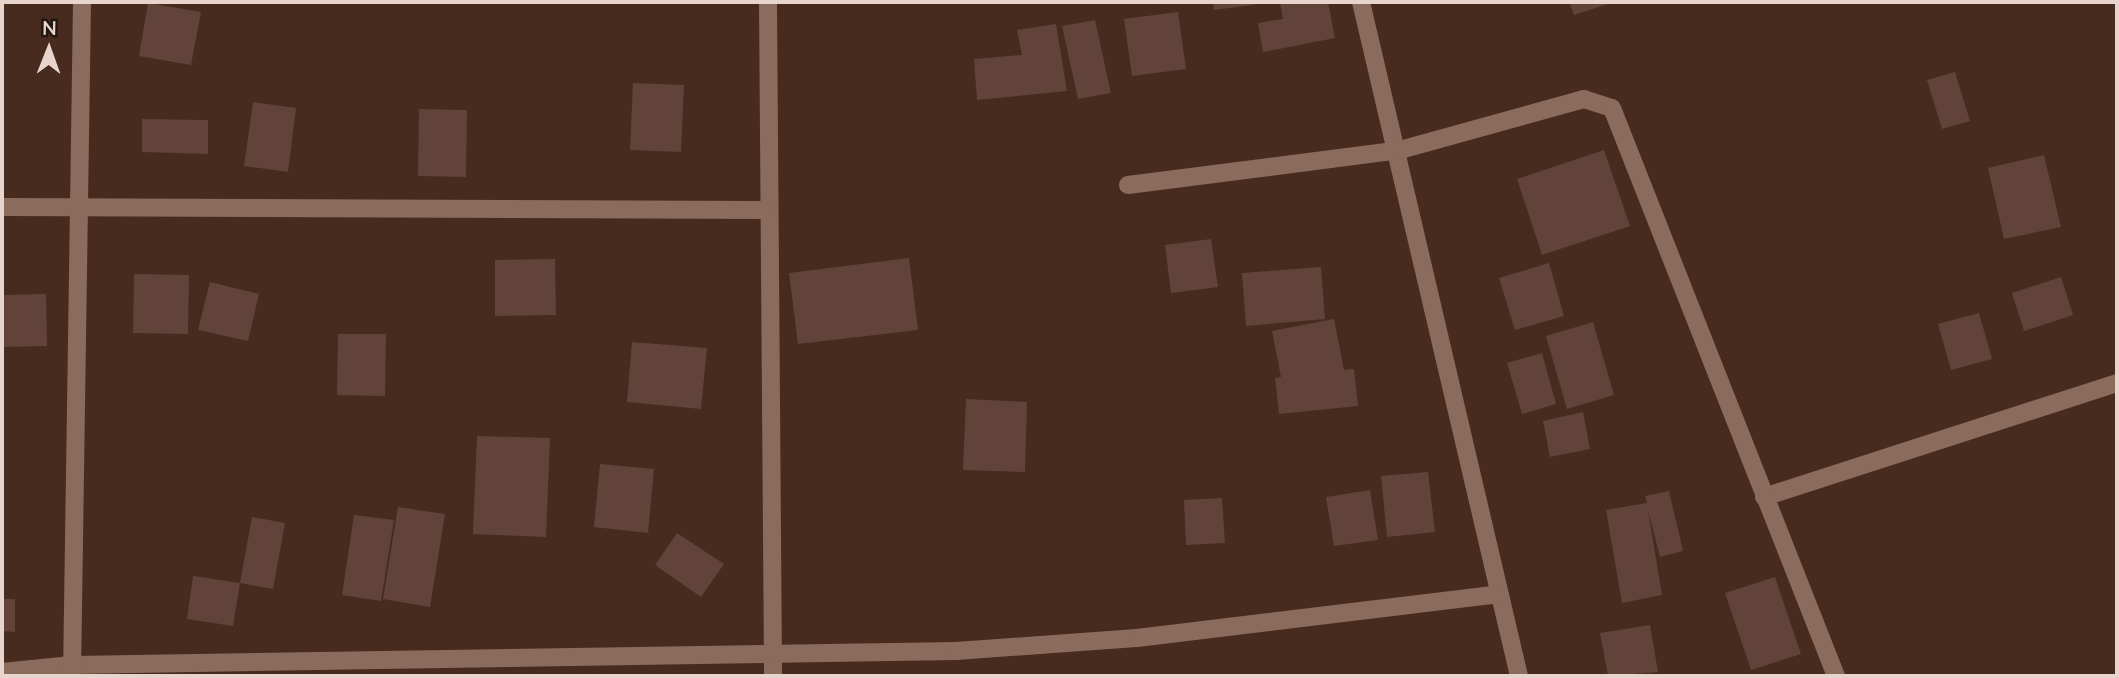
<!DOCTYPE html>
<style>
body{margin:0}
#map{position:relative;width:2119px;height:678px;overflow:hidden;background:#462b1e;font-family:Lato,sans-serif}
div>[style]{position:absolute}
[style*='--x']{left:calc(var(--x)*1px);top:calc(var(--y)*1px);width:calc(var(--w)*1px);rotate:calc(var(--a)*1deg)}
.building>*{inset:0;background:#62433a}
.service>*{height:18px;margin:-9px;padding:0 9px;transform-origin:9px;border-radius:9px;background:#8a6b5c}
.minor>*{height:18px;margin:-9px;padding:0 9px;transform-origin:9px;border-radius:9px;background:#8a6b5c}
span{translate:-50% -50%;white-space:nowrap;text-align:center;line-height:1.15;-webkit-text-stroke:7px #231711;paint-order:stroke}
.frame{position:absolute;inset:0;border:4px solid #e7d5cd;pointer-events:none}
.north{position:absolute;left:14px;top:14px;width:70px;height:70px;-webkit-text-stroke:5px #231711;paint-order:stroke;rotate:1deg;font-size:19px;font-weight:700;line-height:28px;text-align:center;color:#e7d5cd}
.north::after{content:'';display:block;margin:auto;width:24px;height:32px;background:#e7d5cd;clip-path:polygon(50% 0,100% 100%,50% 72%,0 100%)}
</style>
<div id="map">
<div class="building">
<i style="clip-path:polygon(1213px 2px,1267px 2px,1267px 3px,1214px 10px)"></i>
<i style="clip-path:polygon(1280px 2px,1328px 2px,1335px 38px,1263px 52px,1258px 23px,1283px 19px)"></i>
<i style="clip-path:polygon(1569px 2px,1614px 2px,1574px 15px)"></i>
<i style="clip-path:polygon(148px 3px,201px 12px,191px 65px,139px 56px)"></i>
<i style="clip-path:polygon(1178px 12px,1186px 69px,1132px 76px,1124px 19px)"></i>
<i style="clip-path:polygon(1095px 20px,1111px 93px,1078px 99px,1062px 26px)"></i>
<i style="clip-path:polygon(1056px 24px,1067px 91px,977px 100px,974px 59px,1022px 55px,1017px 30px)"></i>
<i style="clip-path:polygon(1955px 72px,1970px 121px,1942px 129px,1927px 80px)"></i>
<i style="clip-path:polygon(633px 83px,684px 85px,681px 152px,630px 150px)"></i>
<i style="clip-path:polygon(253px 102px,296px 108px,288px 172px,244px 166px)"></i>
<i style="clip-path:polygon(419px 109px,467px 110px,466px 177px,418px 176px)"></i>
<i style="clip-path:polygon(142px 119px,208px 120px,208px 154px,142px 152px)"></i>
<i style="clip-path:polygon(1604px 150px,1630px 226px,1542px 255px,1517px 179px)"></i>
<i style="clip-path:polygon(2044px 155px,2061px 227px,2004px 239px,1988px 168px)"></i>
<i style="clip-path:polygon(1211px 239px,1218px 287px,1171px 293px,1165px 245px)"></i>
<i style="clip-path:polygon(909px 258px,918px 330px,798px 344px,789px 273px)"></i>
<i style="clip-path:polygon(555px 259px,556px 315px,495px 316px,495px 260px)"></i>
<i style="clip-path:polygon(1549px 263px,1564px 316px,1515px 330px,1499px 278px)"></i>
<i style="clip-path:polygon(1321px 267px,1325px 319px,1246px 326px,1242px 273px)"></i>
<i style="clip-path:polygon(134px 274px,189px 275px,188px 334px,133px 333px)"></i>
<i style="clip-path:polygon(2061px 277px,2073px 315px,2024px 331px,2012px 293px)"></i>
<i style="clip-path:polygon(210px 282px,259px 294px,248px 341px,198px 330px)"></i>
<i style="clip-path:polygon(46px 294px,47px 346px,2px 347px,2px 295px)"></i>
<i style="clip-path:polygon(1979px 313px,1992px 359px,1951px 370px,1938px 324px)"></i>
<i style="clip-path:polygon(1334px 319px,1344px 370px,1354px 369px,1358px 406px,1279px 414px,1275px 378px,1281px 377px,1272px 331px)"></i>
<i style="clip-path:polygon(1593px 322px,1614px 395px,1567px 409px,1546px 336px)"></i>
<i style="clip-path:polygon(338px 334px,386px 334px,385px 396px,337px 395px)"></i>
<i style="clip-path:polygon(632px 342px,707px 348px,701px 409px,627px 402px)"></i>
<i style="clip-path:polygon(1542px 353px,1556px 404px,1522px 414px,1507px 363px)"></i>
<i style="clip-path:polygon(966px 399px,1027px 402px,1025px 472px,963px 470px)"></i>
<i style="clip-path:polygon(1583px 412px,1590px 449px,1550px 457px,1543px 421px)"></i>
<i style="clip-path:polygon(477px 436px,550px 438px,546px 537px,473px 534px)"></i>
<i style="clip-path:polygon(600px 464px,654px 469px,648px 533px,594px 527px)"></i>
<i style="clip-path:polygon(1428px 472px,1435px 532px,1387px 537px,1381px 476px)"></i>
<i style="clip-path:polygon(1370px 490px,1378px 540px,1334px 546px,1326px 497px)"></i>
<i style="clip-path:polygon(1669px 491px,1683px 551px,1660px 557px,1648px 510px,1662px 595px,1622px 603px,1606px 510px,1647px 503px,1645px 496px)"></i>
<i style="clip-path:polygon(1222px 498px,1225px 543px,1186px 545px,1184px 500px)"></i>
<i style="clip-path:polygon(398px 507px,445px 514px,430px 607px,383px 599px)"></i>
<i style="clip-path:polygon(354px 515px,394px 520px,381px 601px,342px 595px)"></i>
<i style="clip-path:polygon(252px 517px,285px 523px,273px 589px,240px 583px,233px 626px,187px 619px,193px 576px,240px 583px)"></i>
<i style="clip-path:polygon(677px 533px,724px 564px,701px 597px,655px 565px)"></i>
<i style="clip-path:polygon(1775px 577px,1801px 654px,1751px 670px,1725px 593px)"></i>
<i style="clip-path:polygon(2px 599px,15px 599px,15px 632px,2px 631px)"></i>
<i style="clip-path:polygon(1650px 625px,1658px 672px,1608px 676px,1600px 633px)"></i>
</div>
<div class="service">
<i style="--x:1764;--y:497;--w:371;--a:-17.9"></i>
</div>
<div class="minor">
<i style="--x:768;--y:2;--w:674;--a:89.57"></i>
<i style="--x:1361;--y:2;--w:692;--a:76.81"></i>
<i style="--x:1128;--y:185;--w:274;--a:-7.3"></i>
<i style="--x:1400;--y:150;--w:191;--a:-15.5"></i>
<i style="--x:1584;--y:99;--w:29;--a:18"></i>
<i style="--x:1612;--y:108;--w:611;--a:68.48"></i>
<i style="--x:2;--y:207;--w:765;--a:0.22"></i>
<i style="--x:2;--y:672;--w:70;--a:-5.7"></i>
<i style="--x:72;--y:665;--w:884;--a:-0.91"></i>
<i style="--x:956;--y:651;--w:181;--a:-4.1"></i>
<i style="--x:1137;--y:638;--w:365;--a:-6.9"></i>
<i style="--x:72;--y:676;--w:674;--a:-89.15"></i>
</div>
<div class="frame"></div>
<div class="north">N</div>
</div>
